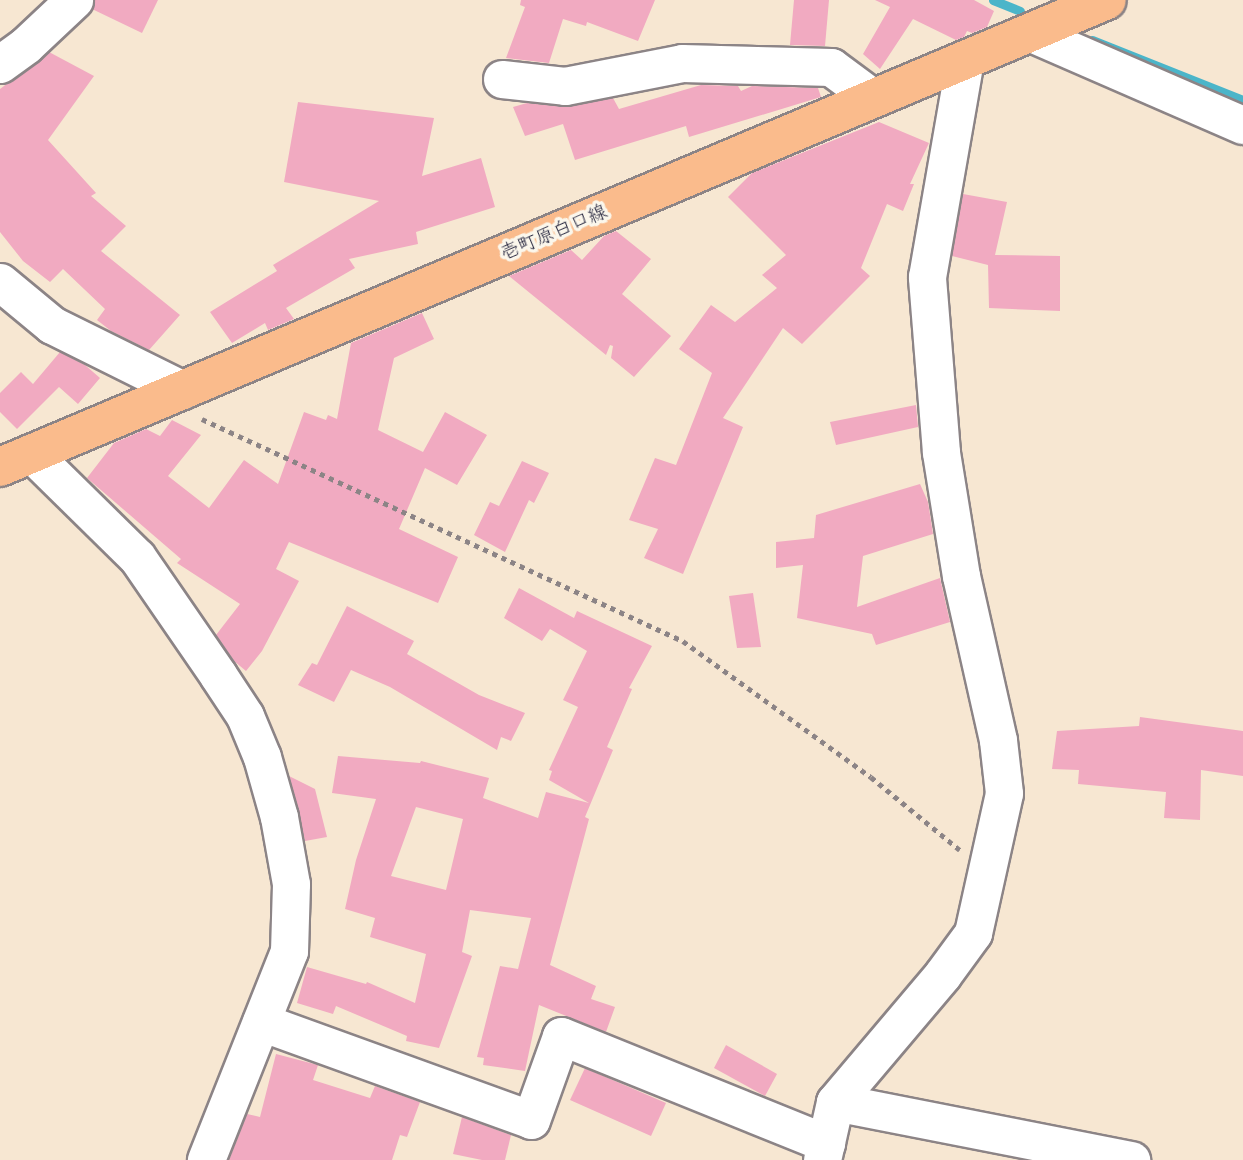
<!DOCTYPE html>
<meta charset="utf-8">
<style>
body{margin:0}
#map{position:relative;width:1243px;height:1160px;overflow:hidden;background:#f7e7d2;font-family:Pangolin,"Klee One",sans-serif}
div>[style]{position:absolute}
[style*='--x']{left:calc(var(--x)*1px);top:calc(var(--y)*1px);width:calc(var(--w)*1px);rotate:calc(var(--a)*1deg)}
.stream>*{height:9px;margin:-4.5px;padding:0 4.5px;transform-origin:4.5px;border-radius:4.5px;background:#4bb5c9}
.building>*{inset:0;background:#f1aac1}
.path>*{height:4.5px;margin-top:-2.25px;transform-origin:0;background:repeating-linear-gradient(90deg,#8c8486 0 5px,transparent 0 10px)}
.roads{filter:drop-shadow(2px 0 #8c8486) drop-shadow(-2px 0 #8c8486) drop-shadow(0 2px #8c8486) drop-shadow(0 -2px #8c8486)}
.minor>*{height:37px;margin:-18.5px;padding:0 18.5px;transform-origin:18.5px;border-radius:18.5px;background:#fff}
.major>*{height:38px;margin:-19px;padding:0 19px;transform-origin:19px;border-radius:19px;background:#fabb8c}
span{translate:-50% -50%;white-space:nowrap;text-align:center;line-height:1.15;-webkit-text-stroke:7px #fbf7ec;paint-order:stroke}
.street-label{font-size:19px;color:#22223b}
</style>
<div id="map">
<div class="stream">
<i style="--x:993;--y:0;--w:29;--a:22"></i>
<i style="--x:1092;--y:40;--w:162;--a:21.7"></i>
</div>
<div class="building">
<i style="clip-path:polygon(94px 0,158px 0,142px 33px,92px 9px)"></i>
<i style="clip-path:polygon(521px 0,655px 0,638px 41px,587px 22px,586px 26px,563px 19px,549px 63px,506px 58px,525px 7px,520px 5px)"></i>
<i style="clip-path:polygon(794px 0,829px 0,825px 46px,790px 45px)"></i>
<i style="clip-path:polygon(875px 0,974px 0,994px 11px,987px 27px,972px 33px,967px 31px,964px 37px,956px 40px,913px 19px,880px 69px,863px 54px,890px 7px)"></i>
<i style="clip-path:polygon(49px 52px,94px 76px,48px 140px,96px 193px,91px 196px,126px 226px,101px 251px,180px 315px,149px 350px,111px 331px,97px 320px,105px 309px,63px 269px,50px 282px,23px 261px,0 232px,0 89px)"></i>
<i style="clip-path:polygon(701px 85px,738px 86px,741px 91px,752px 86px,818px 88px,821px 97px,689px 137px,686px 126px,575px 160px,563px 124px,525px 136px,513px 107px,527px 103px,566px 107px,613px 98px,619px 109px)"></i>
<i style="clip-path:polygon(298px 102px,434px 118px,422px 176px,481px 158px,495px 207px,416px 232px,418px 244px,349px 259px,355px 268px,286px 308px,294px 319px,268px 330px,265px 323px,232px 343px,210px 312px,277px 271px,273px 265px,379px 201px,284px 182px)"></i>
<i style="clip-path:polygon(879px 122px,929px 143px,910px 184px,914px 184px,903px 211px,887px 204px,861px 268px,870px 276px,802px 344px,783px 328px,723px 418px,743px 427px,683px 574px,644px 558px,658px 529px,629px 520px,655px 458px,676px 465px,712px 373px,679px 349px,711px 305px,735px 322px,777px 288px,762px 275px,786px 255px,728px 197px,752px 173px)"></i>
<i style="clip-path:polygon(963px 194px,1007px 202px,995px 255px,1060px 256px,1060px 311px,989px 308px,988px 265px,952px 256px)"></i>
<i style="clip-path:polygon(616px 231px,651px 259px,622px 294px,671px 336px,634px 377px,611px 358px,613px 346px,610px 345px,606px 355px,509px 276px,571px 250px,582px 260px,604px 236px)"></i>
<i style="clip-path:polygon(422px 313px,434px 339px,394px 358px,378px 430px,423px 452px,445px 412px,487px 435px,457px 485px,425px 468px,399px 529px,458px 557px,438px 603px,289px 542px,276px 569px,299px 581px,262px 651px,246px 671px,234px 661px,216px 635px,240px 604px,177px 563px,181px 559px,87px 478px,114px 443px,146px 429px,160px 436px,172px 420px,201px 435px,168px 476px,209px 508px,244px 460px,278px 484px,304px 412px,326px 420px,328px 415px,337px 419px,351px 343px)"></i>
<i style="clip-path:polygon(60px 352px,85px 365px,100px 378px,78px 404px,59px 387px,17px 429px,0 412px,0 393px,21px 372px,33px 384px)"></i>
<i style="clip-path:polygon(916px 405px,918px 427px,836px 445px,830px 422px)"></i>
<i style="clip-path:polygon(522px 461px,549px 473px,534px 503px,529px 500px,505px 552px,474px 535px,490px 502px,499px 506px)"></i>
<i style="clip-path:polygon(920px 484px,928px 502px,933px 534px,863px 556px,857px 607px,940px 578px,950px 622px,876px 645px,872px 634px,797px 618px,803px 565px,776px 568px,776px 542px,814px 538px,816px 515px)"></i>
<i style="clip-path:polygon(evenodd,519px 588px,574px 618px,577px 611px,652px 646px,629px 688px,632px 689px,607px 747px,613px 750px,585px 817px,589px 819px,550px 965px,596px 986px,591px 999px,615px 1007px,606px 1032px,539px 1005px,525px 1071px,483px 1065px,484px 1058px,477px 1057px,500px 966px,518px 969px,531px 918px,470px 910px,462px 952px,472px 956px,439px 1048px,406px 1041px,407px 1036px,336px 1006px,333px 1014px,297px 1003px,307px 967px,366px 984px,367px 982px,415px 1003px,426px 954px,370px 937px,375px 918px,345px 909px,356px 860px,376px 799px,332px 793px,338px 756px,420px 763px,421px 761px,489px 778px,483px 798px,538px 818px,546px 792px,589px 803px,549px 780px,552px 771px,549px 770px,578px 707px,563px 700px,587px 651px,550px 629px,542px 641px,504px 618px,519px 588px,416px 807px,463px 819px,446px 890px,391px 876px,416px 807px)"></i>
<i style="clip-path:polygon(753px 593px,761px 647px,737px 648px,729px 596px)"></i>
<i style="clip-path:polygon(347px 606px,414px 641px,407px 654px,479px 695px,525px 713px,511px 741px,501px 737px,497px 750px,390px 687px,351px 670px,334px 702px,298px 685px,312px 663px,317px 665px)"></i>
<i style="clip-path:polygon(1140px 717px,1243px 731px,1243px 776px,1201px 770px,1200px 820px,1164px 818px,1166px 792px,1078px 784px,1079px 770px,1052px 769px,1057px 731px,1139px 726px)"></i>
<i style="clip-path:polygon(289px 776px,315px 789px,327px 837px,305px 841px)"></i>
<i style="clip-path:polygon(726px 1045px,777px 1074px,765px 1096px,714px 1068px)"></i>
<i style="clip-path:polygon(276px 1054px,318px 1065px,313px 1080px,370px 1098px,375px 1086px,420px 1102px,407px 1137px,400px 1135px,392px 1160px,229px 1160px,247px 1114px,260px 1117px)"></i>
<i style="clip-path:polygon(585px 1068px,666px 1103px,651px 1136px,570px 1100px)"></i>
<i style="clip-path:polygon(462px 1117px,511px 1135px,505px 1160px,482px 1160px,453px 1154px)"></i>
</div>
<div class="path">
<i style="--x:202;--y:419;--w:530;--a:24.78"></i>
<i style="--x:683;--y:641;--w:232;--a:35.9"></i>
<i style="--x:871;--y:777;--w:115;--a:39.4"></i>
</div>
<div class="roads">
<div class="minor">
<i style="--x:1031;--y:33;--w:231;--a:23.5"></i>
<i style="--x:0;--y:64;--w:32;--a:-36"></i>
<i style="--x:26;--y:45;--w:66;--a:-43.2"></i>
<i style="--x:502;--y:79;--w:63;--a:6.3"></i>
<i style="--x:565;--y:86;--w:119;--a:-11.1"></i>
<i style="--x:682;--y:63;--w:149;--a:1.5"></i>
<i style="--x:831;--y:67;--w:52;--a:36.4"></i>
<i style="--x:0;--y:282;--w:67;--a:39.6"></i>
<i style="--x:52;--y:325;--w:146;--a:26.4"></i>
<i style="--x:31;--y:453;--w:148;--a:44.5"></i>
<i style="--x:137;--y:557;--w:143;--a:55.5"></i>
<i style="--x:218;--y:675;--w:49;--a:56.6"></i>
<i style="--x:245;--y:716;--w:44;--a:67.5"></i>
<i style="--x:262;--y:757;--w:62;--a:74.2"></i>
<i style="--x:279;--y:817;--w:68;--a:79.8"></i>
<i style="--x:291;--y:884;--w:67;--a:91.7"></i>
<i style="--x:289;--y:951;--w:225;--a:111.7"></i>
<i style="--x:261;--y:1022;--w:287;--a:19.9"></i>
<i style="--x:531;--y:1120;--w:89;--a:-70.3"></i>
<i style="--x:561;--y:1036;--w:286;--a:22"></i>
<i style="--x:835;--y:1102;--w:302;--a:11.1"></i>
<i style="--x:822;--y:1160;--w:59;--a:-77.4"></i>
<i style="--x:835;--y:1102;--w:167;--a:-49.8"></i>
<i style="--x:943;--y:974;--w:51;--a:-53.8"></i>
<i style="--x:973;--y:933;--w:143;--a:-77.5"></i>
<i style="--x:1004;--y:793;--w:53;--a:-96.5"></i>
<i style="--x:998;--y:740;--w:168;--a:-102.7"></i>
<i style="--x:961;--y:576;--w:126;--a:-99.2"></i>
<i style="--x:941;--y:452;--w:176;--a:-94.6"></i>
<i style="--x:927;--y:277;--w:221;--a:-80.1"></i>
</div>
<div class="major">
<i style="--x:0;--y:467;--w:1201;--a:-22.87"></i>
</div>
</div>
<div class="street-label">
<span style="left:554px;top:233px;rotate:-23deg">壱町原白口線</span>
</div>
</div>
